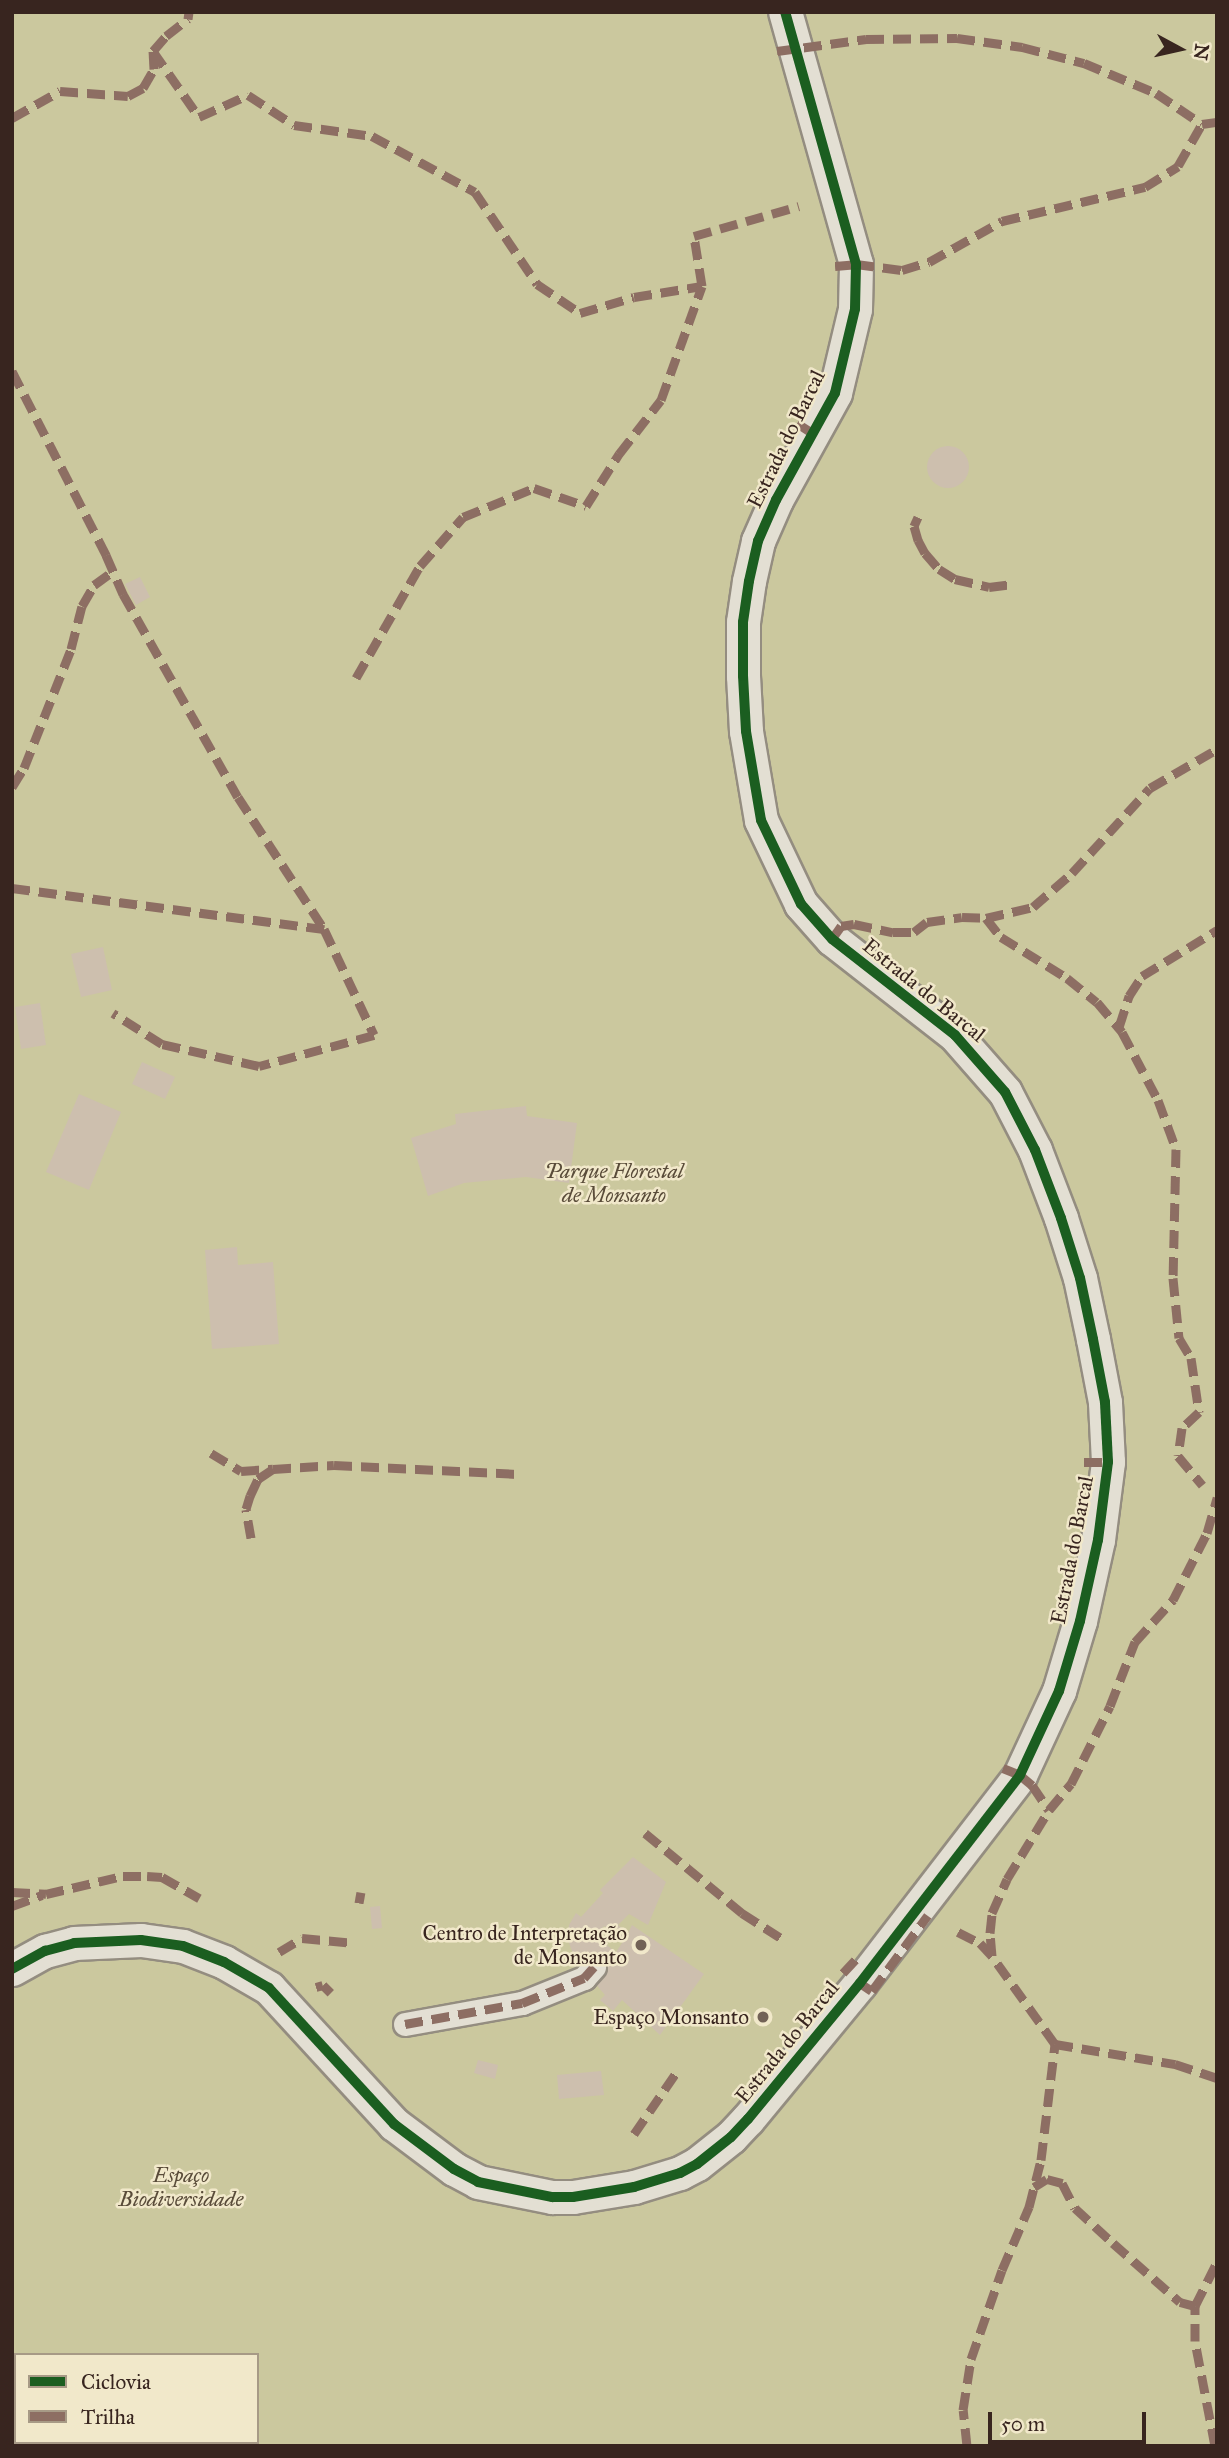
<!DOCTYPE html>
<meta charset="utf-8">
<style>
body{margin:0}
#map{position:relative;width:1229px;height:2458px;overflow:hidden;background:#ddd4bc;font-family:"IM FELL Great Primer",serif}
div>[style]{position:absolute}
[style*='--x']{left:calc(var(--x)*1px);top:calc(var(--y)*1px);width:calc(var(--w)*1px);rotate:calc(var(--a)*1deg)}
.green>*{inset:0;background:#cbc89e}
.building>*{inset:0;background:#cdbfae}
.round{border-radius:50%}
.roads{filter:drop-shadow(2px 0 #948d80) drop-shadow(-2px 0 #948d80) drop-shadow(0 2px #948d80) drop-shadow(0 -2px #948d80)}
.street>*{height:23px;margin:-11.5px;padding:0 11.5px;transform-origin:11.5px;border-radius:11.5px;background:#e3dfd3}
.secondary>*{height:33px;margin:-16.5px;padding:0 16.5px;transform-origin:16.5px;border-radius:16.5px;background:#e3dfd3}
.quiet>*{height:9px;margin-top:-4.5px;transform-origin:0;background:repeating-linear-gradient(90deg,#8d6e63 0 18px,transparent 0 27px)}
.cycleway>*{height:10px;margin:-5px;padding:0 5px;transform-origin:5px;border-radius:5px;background:#1b5e20}
.dots>*{width:19px;height:19px;translate:-50% -50%;box-sizing:border-box;border:4px solid #f1e8ca;border-radius:50%}
span{translate:-50% -50%;white-space:nowrap;text-align:center;line-height:1.15;-webkit-text-stroke:5px #f1e8ca;paint-order:stroke}
.street-label{font-size:21px;color:#38251f}
.park-label{font-size:21px;color:#594b39;font-style:italic}
.poi-label{font-size:21px;color:#38251f}
.right{translate:-100% -50%;text-align:right}
.frame{position:absolute;inset:0;border:14px solid #38251f;pointer-events:none}
.legend{position:absolute;left:14px;top:2353px;width:245px;height:91px;box-sizing:border-box;background:#f1e8ca;border:2px solid #a79a86;margin:0;padding:9px 12px;list-style:none;font-size:21px;color:#38251f}
.legend li{display:flex;align-items:center;gap:14px;height:35px}
.legend b{width:35px;border:2px solid #a79a86}
.north{position:absolute;left:1145px;top:14px;width:70px;height:70px;-webkit-text-stroke:5px #f1e8ca;paint-order:stroke;rotate:98deg;font-size:19px;font-weight:700;line-height:28px;text-align:center;color:#38251f}
.north::after{content:'';display:block;margin:auto;width:24px;height:32px;background:#38251f;clip-path:polygon(50% 0,100% 100%,50% 72%,0 100%)}
.scale{position:absolute;left:988px;top:2412px;width:158px;height:32px;box-sizing:border-box;border:4px solid #38251f;border-top:0;padding-left:9px;font-size:21px;line-height:24px;white-space:nowrap;color:#38251f;-webkit-text-stroke:5px #f1e8ca;paint-order:stroke}
</style>
<div id="map">
<div class="green">
<i style="clip-path:polygon(evenodd,12px 12px,1217px 12px,1217px 2446px,12px 2446px,12px 12px,16px 2355px,257px 2355px,257px 2442px,16px 2442px,16px 2355px)"></i>
</div>
<div class="building">
<i class="round" style="left:927px;top:446px;width:42px;height:42px"></i>
<i style="clip-path:polygon(140px 577px,150px 597px,136px 605px,125px 584px)"></i>
<i style="clip-path:polygon(103px 947px,112px 990px,81px 997px,71px 954px)"></i>
<i style="clip-path:polygon(40px 1003px,46px 1045px,21px 1049px,15px 1007px)"></i>
<i style="clip-path:polygon(142px 1062px,175px 1077px,165px 1099px,132px 1084px)"></i>
<i style="clip-path:polygon(79px 1094px,121px 1112px,89px 1190px,46px 1172px)"></i>
<i style="clip-path:polygon(526px 1106px,527px 1116px,577px 1123px,569px 1183px,526px 1177px,464px 1183px,428px 1196px,411px 1138px,456px 1124px,455px 1114px)"></i>
<i style="clip-path:polygon(237px 1247px,238px 1265px,273px 1262px,279px 1344px,212px 1349px,205px 1250px)"></i>
<i style="clip-path:polygon(evenodd,633px 1857px,666px 1882px,648px 1925px,629px 1914px,618px 1925px,628px 1933px,632px 1925px,704px 1974px,660px 2035px,622px 2000px,613px 2011px,600px 2000px,605px 1995px,575px 1960px,567px 1937px,569px 1925px,576px 1913px,581px 1917px,603px 1893px,600px 1890px,633px 1857px,604px 1926px,624px 1940px,616px 1952px,596px 1937px,604px 1926px)"></i>
<i style="clip-path:polygon(380px 1906px,382px 1928px,372px 1929px,370px 1907px)"></i>
<i style="clip-path:polygon(478px 2060px,498px 2065px,495px 2079px,474px 2073px)"></i>
<i style="clip-path:polygon(601px 2071px,604px 2095px,559px 2099px,557px 2075px)"></i>
</div>
<div class="roads">
<div class="street">
<i style="--x:405;--y:2024;--w:119;--a:-10.2"></i>
<i style="--x:522;--y:2003;--w:67;--a:-22"></i>
<i style="--x:584;--y:1978;--w:15;--a:-48"></i>
</div>
<div class="secondary">
<i style="--x:12;--y:1969;--w:38;--a:-29"></i>
<i style="--x:45;--y:1951;--w:30;--a:-15"></i>
<i style="--x:74;--y:1943;--w:67;--a:-2.6"></i>
<i style="--x:141;--y:1940;--w:42;--a:8.1"></i>
<i style="--x:183;--y:1946;--w:44;--a:21.3"></i>
<i style="--x:224;--y:1962;--w:52;--a:30"></i>
<i style="--x:269;--y:1988;--w:185;--a:47.4"></i>
<i style="--x:394;--y:2124;--w:75;--a:36.9"></i>
<i style="--x:454;--y:2169;--w:27;--a:28"></i>
<i style="--x:478;--y:2182;--w:76;--a:11.5"></i>
<i style="--x:552;--y:2197;--w:21;--a:0"></i>
<i style="--x:573;--y:2197;--w:62;--a:-9.3"></i>
<i style="--x:634;--y:2187;--w:48;--a:-16.9"></i>
<i style="--x:680;--y:2173;--w:19;--a:-28"></i>
<i style="--x:697;--y:2164;--w:43;--a:-38.5"></i>
<i style="--x:731;--y:2137;--w:25;--a:-47"></i>
<i style="--x:748;--y:2119;--w:176;--a:-50.5"></i>
<i style="--x:860;--y:1983;--w:262;--a:-52.4"></i>
<i style="--x:1020;--y:1775;--w:93;--a:-65.1"></i>
<i style="--x:1059;--y:1691;--w:73;--a:-73.3"></i>
<i style="--x:1080;--y:1621;--w:83;--a:-77.5"></i>
<i style="--x:1098;--y:1540;--w:79;--a:-82.7"></i>
<i style="--x:1108;--y:1462;--w:60;--a:-92.9"></i>
<i style="--x:1105;--y:1402;--w:64;--a:-100.8"></i>
<i style="--x:1093;--y:1339;--w:62;--a:-102"></i>
<i style="--x:1080;--y:1278;--w:63;--a:-107.6"></i>
<i style="--x:1061;--y:1218;--w:73;--a:-110.9"></i>
<i style="--x:1035;--y:1150;--w:65;--a:-117.3"></i>
<i style="--x:1005;--y:1092;--w:76;--a:-131.3"></i>
<i style="--x:955;--y:1035;--w:156;--a:-142"></i>
<i style="--x:832;--y:939;--w:47;--a:-131.5"></i>
<i style="--x:801;--y:904;--w:93;--a:-115.5"></i>
<i style="--x:761;--y:820;--w:90;--a:-99.6"></i>
<i style="--x:746;--y:731;--w:55;--a:-93.1"></i>
<i style="--x:743;--y:676;--w:54;--a:-90"></i>
<i style="--x:743;--y:622;--w:41;--a:-81.7"></i>
<i style="--x:749;--y:581;--w:41;--a:-77.3"></i>
<i style="--x:758;--y:541;--w:45;--a:-66.3"></i>
<i style="--x:776;--y:500;--w:122;--a:-61.1"></i>
<i style="--x:835;--y:393;--w:86;--a:-76.6"></i>
<i style="--x:855;--y:309;--w:45;--a:-88.7"></i>
<i style="--x:856;--y:264;--w:262;--a:-105.7"></i>
</div>
</div>
<div class="quiet">
<i style="--x:153;--y:51;--w:80;--a:55.1"></i>
<i style="--x:199;--y:117;--w:54;--a:-24.2"></i>
<i style="--x:248;--y:95;--w:55;--a:33.1"></i>
<i style="--x:294;--y:125;--w:79;--a:8"></i>
<i style="--x:372;--y:136;--w:117;--a:28.5"></i>
<i style="--x:475;--y:192;--w:111;--a:56"></i>
<i style="--x:537;--y:284;--w:52;--a:34"></i>
<i style="--x:580;--y:313;--w:56;--a:-16.5"></i>
<i style="--x:634;--y:297;--w:69;--a:-9.2"></i>
<i style="--x:777;--y:51;--w:90;--a:-7.7"></i>
<i style="--x:866;--y:39;--w:91;--a:-0.6"></i>
<i style="--x:957;--y:38;--w:66;--a:7.9"></i>
<i style="--x:1022;--y:47;--w:64;--a:14.5"></i>
<i style="--x:1084;--y:63;--w:78;--a:22.6"></i>
<i style="--x:1156;--y:93;--w:55;--a:34"></i>
<i style="--x:1202;--y:124;--w:15;--a:-8"></i>
<i style="--x:12;--y:118;--w:55;--a:-29.4"></i>
<i style="--x:60;--y:91;--w:68;--a:4.2"></i>
<i style="--x:128;--y:96;--w:17;--a:-28"></i>
<i style="--x:143;--y:88;--w:22;--a:-60"></i>
<i style="--x:154;--y:69;--w:18;--a:-93"></i>
<i style="--x:153;--y:51;--w:20;--a:-49"></i>
<i style="--x:166;--y:36;--w:28;--a:-38"></i>
<i style="--x:188;--y:19;--w:7;--a:-82"></i>
<i style="--x:835;--y:266;--w:21;--a:-5"></i>
<i style="--x:856;--y:264;--w:46;--a:7.4"></i>
<i style="--x:902;--y:270;--w:28;--a:-17"></i>
<i style="--x:929;--y:262;--w:84;--a:-29.3"></i>
<i style="--x:1002;--y:221;--w:147;--a:-13.4"></i>
<i style="--x:1145;--y:187;--w:39;--a:-32"></i>
<i style="--x:1178;--y:166;--w:48;--a:-60.3"></i>
<i style="--x:12;--y:371;--w:207;--a:62.9"></i>
<i style="--x:106;--y:555;--w:43;--a:66.4"></i>
<i style="--x:123;--y:594;--w:233;--a:60.5"></i>
<i style="--x:238;--y:797;--w:158;--a:56.9"></i>
<i style="--x:324;--y:929;--w:117;--a:64.7"></i>
<i style="--x:374;--y:1035;--w:119;--a:164.9"></i>
<i style="--x:259;--y:1066;--w:99;--a:-167.2"></i>
<i style="--x:162;--y:1044;--w:58;--a:-147.7"></i>
<i style="--x:797;--y:423;--w:20;--a:33"></i>
<i style="--x:918;--y:517;--w:10;--a:114"></i>
<i style="--x:914;--y:526;--w:15;--a:74"></i>
<i style="--x:918;--y:540;--w:15;--a:62"></i>
<i style="--x:925;--y:553;--w:21;--a:49"></i>
<i style="--x:939;--y:569;--w:19;--a:32"></i>
<i style="--x:955;--y:579;--w:35;--a:13"></i>
<i style="--x:989;--y:587;--w:26;--a:-7"></i>
<i style="--x:356;--y:678;--w:129;--a:-60.3"></i>
<i style="--x:420;--y:566;--w:65;--a:-48.7"></i>
<i style="--x:463;--y:517;--w:77;--a:-22.2"></i>
<i style="--x:534;--y:488;--w:55;--a:19.1"></i>
<i style="--x:586;--y:506;--w:62;--a:-57.6"></i>
<i style="--x:619;--y:454;--w:68;--a:-52.1"></i>
<i style="--x:661;--y:400;--w:121;--a:-70.2"></i>
<i style="--x:702;--y:286;--w:51;--a:-99.1"></i>
<i style="--x:694;--y:236;--w:109;--a:-15.9"></i>
<i style="--x:12;--y:787;--w:22;--a:-58"></i>
<i style="--x:24;--y:768;--w:128;--a:-68.4"></i>
<i style="--x:71;--y:649;--w:44;--a:-75.7"></i>
<i style="--x:82;--y:606;--w:24;--a:-60"></i>
<i style="--x:94;--y:585;--w:24;--a:-36"></i>
<i style="--x:12;--y:888;--w:315;--a:7.5"></i>
<i style="--x:986;--y:918;--w:24;--a:52"></i>
<i style="--x:1001;--y:937;--w:78;--a:31.8"></i>
<i style="--x:1067;--y:978;--w:38;--a:39"></i>
<i style="--x:1097;--y:1002;--w:39;--a:50"></i>
<i style="--x:1122;--y:1032;--w:77;--a:62.1"></i>
<i style="--x:1158;--y:1100;--w:52;--a:69.8"></i>
<i style="--x:1176;--y:1149;--w:129;--a:91.3"></i>
<i style="--x:1173;--y:1278;--w:60;--a:84.3"></i>
<i style="--x:1179;--y:1338;--w:23;--a:59"></i>
<i style="--x:1191;--y:1358;--w:55;--a:81.6"></i>
<i style="--x:1199;--y:1412;--w:23;--a:137"></i>
<i style="--x:1182;--y:1428;--w:28;--a:98"></i>
<i style="--x:1178;--y:1456;--w:38;--a:50"></i>
<i style="--x:832;--y:939;--w:16;--a:-55"></i>
<i style="--x:841;--y:926;--w:13;--a:-9"></i>
<i style="--x:854;--y:924;--w:40;--a:12"></i>
<i style="--x:893;--y:932;--w:21;--a:0"></i>
<i style="--x:914;--y:932;--w:16;--a:-38"></i>
<i style="--x:927;--y:922;--w:35;--a:-8"></i>
<i style="--x:962;--y:917;--w:24;--a:2"></i>
<i style="--x:986;--y:918;--w:48;--a:-13.2"></i>
<i style="--x:1033;--y:907;--w:52;--a:-41.1"></i>
<i style="--x:1072;--y:873;--w:115;--a:-47.5"></i>
<i style="--x:1150;--y:788;--w:78;--a:-30.2"></i>
<i style="--x:1119;--y:1027;--w:33;--a:-72"></i>
<i style="--x:1129;--y:996;--w:24;--a:-57"></i>
<i style="--x:1142;--y:976;--w:88;--a:-31.5"></i>
<i style="--x:211;--y:1453;--w:35;--a:31"></i>
<i style="--x:241;--y:1471;--w:32;--a:-4"></i>
<i style="--x:1084;--y:1462;--w:24;--a:0"></i>
<i style="--x:251;--y:1538;--w:29;--a:-100"></i>
<i style="--x:246;--y:1509;--w:14;--a:-73"></i>
<i style="--x:250;--y:1496;--w:19;--a:-65"></i>
<i style="--x:258;--y:1479;--w:18;--a:-34"></i>
<i style="--x:273;--y:1469;--w:61;--a:-3.8"></i>
<i style="--x:334;--y:1465;--w:183;--a:2.8"></i>
<i style="--x:1003;--y:1768;--w:18;--a:22"></i>
<i style="--x:1020;--y:1775;--w:16;--a:40"></i>
<i style="--x:1032;--y:1785;--w:30;--a:56"></i>
<i style="--x:645;--y:1833;--w:126;--a:39.5"></i>
<i style="--x:742;--y:1913;--w:50;--a:32.7"></i>
<i style="--x:12;--y:1892;--w:34;--a:3"></i>
<i style="--x:46;--y:1894;--w:79;--a:-13.2"></i>
<i style="--x:123;--y:1876;--w:24;--a:0"></i>
<i style="--x:147;--y:1876;--w:15;--a:4"></i>
<i style="--x:162;--y:1877;--w:43;--a:29.6"></i>
<i style="--x:359;--y:1903;--w:11;--a:-80"></i>
<i style="--x:12;--y:1906;--w:32;--a:-20"></i>
<i style="--x:958;--y:1932;--w:25;--a:27"></i>
<i style="--x:980;--y:1943;--w:18;--a:47"></i>
<i style="--x:279;--y:1952;--w:27;--a:-31"></i>
<i style="--x:302;--y:1938;--w:53;--a:5.4"></i>
<i style="--x:843;--y:1973;--w:26;--a:-47"></i>
<i style="--x:860;--y:1983;--w:14;--a:34"></i>
<i style="--x:872;--y:1991;--w:94;--a:-53.6"></i>
<i style="--x:316;--y:1987;--w:7;--a:-16"></i>
<i style="--x:323;--y:1985;--w:11;--a:45"></i>
<i style="--x:405;--y:2024;--w:119;--a:-10.2"></i>
<i style="--x:522;--y:2003;--w:67;--a:-22"></i>
<i style="--x:584;--y:1978;--w:15;--a:-48"></i>
<i style="--x:1055;--y:2044;--w:122;--a:9.5"></i>
<i style="--x:1175;--y:2064;--w:44;--a:18.4"></i>
<i style="--x:634;--y:2134;--w:78;--a:-55.5"></i>
<i style="--x:1034;--y:2187;--w:15;--a:-32"></i>
<i style="--x:1047;--y:2179;--w:16;--a:15"></i>
<i style="--x:1062;--y:2183;--w:28;--a:63"></i>
<i style="--x:1075;--y:2208;--w:52;--a:42.6"></i>
<i style="--x:1113;--y:2243;--w:89;--a:41.4"></i>
<i style="--x:1180;--y:2302;--w:16;--a:15"></i>
<i style="--x:967;--y:2446;--w:36;--a:-96"></i>
<i style="--x:963;--y:2410;--w:52;--a:-81.1"></i>
<i style="--x:971;--y:2359;--w:94;--a:-70.8"></i>
<i style="--x:1002;--y:2270;--w:69;--a:-66.8"></i>
<i style="--x:1029;--y:2207;--w:49;--a:-75.7"></i>
<i style="--x:1041;--y:2160;--w:117;--a:-83.1"></i>
<i style="--x:1055;--y:2044;--w:108;--a:-125.6"></i>
<i style="--x:992;--y:1956;--w:23;--a:-95"></i>
<i style="--x:990;--y:1933;--w:20;--a:-84"></i>
<i style="--x:992;--y:1913;--w:37;--a:-66"></i>
<i style="--x:1007;--y:1879;--w:81;--a:-58.7"></i>
<i style="--x:1049;--y:1810;--w:34;--a:-50"></i>
<i style="--x:1071;--y:1784;--w:87;--a:-63.4"></i>
<i style="--x:1110;--y:1706;--w:69;--a:-68.7"></i>
<i style="--x:1135;--y:1642;--w:57;--a:-47.9"></i>
<i style="--x:1173;--y:1600;--w:75;--a:-63.1"></i>
<i style="--x:1207;--y:1533;--w:37;--a:-74"></i>
<i style="--x:1215;--y:2446;--w:107;--a:-100.8"></i>
<i style="--x:1195;--y:2341;--w:35;--a:-90"></i>
<i style="--x:1195;--y:2306;--w:49;--a:-63.4"></i>
</div>
<div class="cycleway">
<i style="--x:12;--y:1969;--w:38;--a:-29"></i>
<i style="--x:45;--y:1951;--w:30;--a:-15"></i>
<i style="--x:74;--y:1943;--w:67;--a:-2.6"></i>
<i style="--x:141;--y:1940;--w:42;--a:8.1"></i>
<i style="--x:183;--y:1946;--w:44;--a:21.3"></i>
<i style="--x:224;--y:1962;--w:52;--a:30"></i>
<i style="--x:269;--y:1988;--w:185;--a:47.4"></i>
<i style="--x:394;--y:2124;--w:75;--a:36.9"></i>
<i style="--x:454;--y:2169;--w:27;--a:28"></i>
<i style="--x:478;--y:2182;--w:76;--a:11.5"></i>
<i style="--x:552;--y:2197;--w:21;--a:0"></i>
<i style="--x:573;--y:2197;--w:62;--a:-9.3"></i>
<i style="--x:634;--y:2187;--w:48;--a:-16.9"></i>
<i style="--x:680;--y:2173;--w:19;--a:-28"></i>
<i style="--x:697;--y:2164;--w:43;--a:-38.5"></i>
<i style="--x:731;--y:2137;--w:25;--a:-47"></i>
<i style="--x:748;--y:2119;--w:176;--a:-50.5"></i>
<i style="--x:860;--y:1983;--w:262;--a:-52.4"></i>
<i style="--x:1020;--y:1775;--w:93;--a:-65.1"></i>
<i style="--x:1059;--y:1691;--w:73;--a:-73.3"></i>
<i style="--x:1080;--y:1621;--w:83;--a:-77.5"></i>
<i style="--x:1098;--y:1540;--w:79;--a:-82.7"></i>
<i style="--x:1108;--y:1462;--w:60;--a:-92.9"></i>
<i style="--x:1105;--y:1402;--w:64;--a:-100.8"></i>
<i style="--x:1093;--y:1339;--w:62;--a:-102"></i>
<i style="--x:1080;--y:1278;--w:63;--a:-107.6"></i>
<i style="--x:1061;--y:1218;--w:73;--a:-110.9"></i>
<i style="--x:1035;--y:1150;--w:65;--a:-117.3"></i>
<i style="--x:1005;--y:1092;--w:76;--a:-131.3"></i>
<i style="--x:955;--y:1035;--w:156;--a:-142"></i>
<i style="--x:832;--y:939;--w:47;--a:-131.5"></i>
<i style="--x:801;--y:904;--w:93;--a:-115.5"></i>
<i style="--x:761;--y:820;--w:90;--a:-99.6"></i>
<i style="--x:746;--y:731;--w:55;--a:-93.1"></i>
<i style="--x:743;--y:676;--w:54;--a:-90"></i>
<i style="--x:743;--y:622;--w:41;--a:-81.7"></i>
<i style="--x:749;--y:581;--w:41;--a:-77.3"></i>
<i style="--x:758;--y:541;--w:45;--a:-66.3"></i>
<i style="--x:776;--y:500;--w:122;--a:-61.1"></i>
<i style="--x:835;--y:393;--w:86;--a:-76.6"></i>
<i style="--x:855;--y:309;--w:45;--a:-88.7"></i>
<i style="--x:856;--y:264;--w:262;--a:-105.7"></i>
</div>
<div class="dots">
<i style="left:641px;top:1945px;background:#726256"></i>
<i style="left:763px;top:2017px;background:#726256"></i>
</div>
<div class="street-label">
<span style="left:786px;top:439px;rotate:-64deg">Estrada do Barcal</span>
<span style="left:924px;top:990px;rotate:39deg">Estrada do Barcal</span>
<span style="left:1072px;top:1550px;rotate:-79deg">Estrada do Barcal</span>
<span style="left:787px;top:2042px;rotate:-51deg">Estrada do Barcal</span>
</div>
<div class="park-label">
<span style="left:614px;top:1183px">Parque Florestal<br>de Monsanto</span>
<span style="left:181px;top:2187px">Espaço<br>Biodiversidade</span>
</div>
<div class="poi-label">
<span class="right" style="left:627px;top:1945px">Centro de Interpretação<br>de Monsanto</span>
<span class="right" style="left:749px;top:2017px">Espaço Monsanto</span>
</div>
<div class="frame"></div>
<ul class="legend">
<li><b style="height:9px;background:#1b5e20"></b>Ciclovia</li>
<li><b style="height:9px;background:#8d6e63"></b>Trilha</li>
</ul>
<div class="north">N</div>
<div class="scale">50 m</div>
</div>
